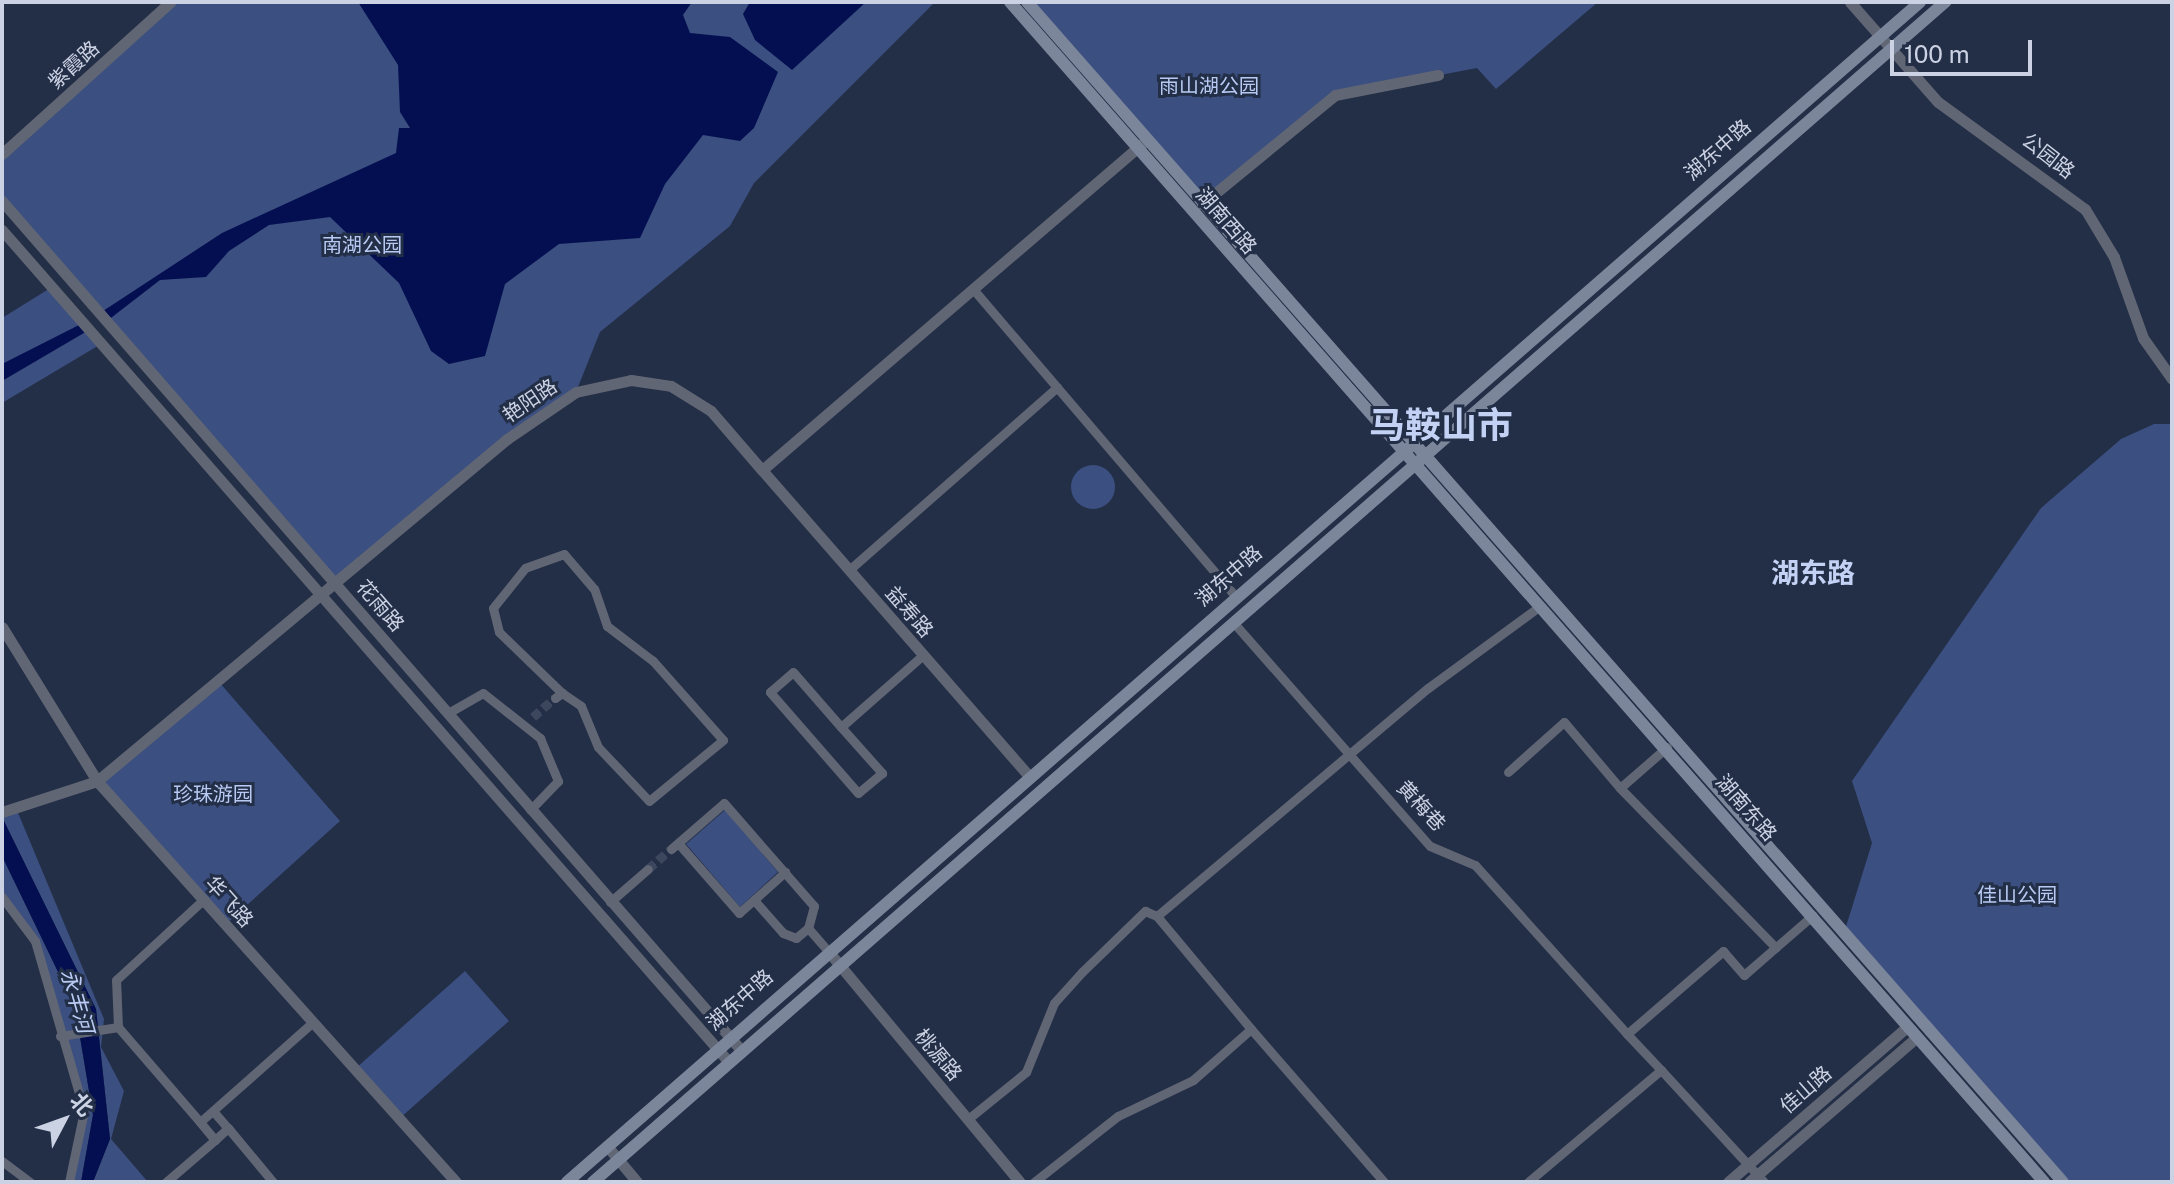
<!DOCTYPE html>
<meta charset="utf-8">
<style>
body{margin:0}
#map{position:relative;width:2174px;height:1184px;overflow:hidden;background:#232e47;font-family:"Public Sans","Noto Sans SC",sans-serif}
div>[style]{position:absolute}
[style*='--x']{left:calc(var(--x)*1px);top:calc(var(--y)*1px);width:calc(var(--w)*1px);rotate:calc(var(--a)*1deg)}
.green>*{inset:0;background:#3b4f80}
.round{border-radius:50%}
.water>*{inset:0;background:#040f52}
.minor-tunnel>*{height:9px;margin-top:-4.5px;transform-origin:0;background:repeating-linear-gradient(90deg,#3c475e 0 9px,transparent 0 13.5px)}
.minor>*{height:9px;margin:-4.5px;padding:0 4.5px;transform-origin:4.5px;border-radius:4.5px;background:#616674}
.tertiary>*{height:11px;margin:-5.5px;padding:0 5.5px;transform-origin:5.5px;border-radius:5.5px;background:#616674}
.secondary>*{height:12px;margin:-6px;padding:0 6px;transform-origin:6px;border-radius:6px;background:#7c869a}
span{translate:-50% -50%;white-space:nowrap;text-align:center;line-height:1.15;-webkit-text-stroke:6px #232e47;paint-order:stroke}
.street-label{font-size:20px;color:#cbd2e3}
.park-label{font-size:20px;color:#b8caf3}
.water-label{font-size:22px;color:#b9cbf3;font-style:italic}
.district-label{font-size:28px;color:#c3d2f4;font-weight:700}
.town-label{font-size:36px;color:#c3d2f4;font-weight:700}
.frame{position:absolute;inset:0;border:4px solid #cbd2e3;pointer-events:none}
.north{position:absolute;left:24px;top:1080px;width:80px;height:80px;-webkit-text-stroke:6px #232e47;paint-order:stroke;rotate:49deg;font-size:22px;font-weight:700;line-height:32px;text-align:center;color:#cbd2e3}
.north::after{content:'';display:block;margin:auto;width:28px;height:36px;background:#cbd2e3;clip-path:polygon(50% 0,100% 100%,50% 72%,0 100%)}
.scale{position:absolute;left:1890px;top:40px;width:142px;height:36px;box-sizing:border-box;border:4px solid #cbd2e3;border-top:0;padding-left:10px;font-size:24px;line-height:28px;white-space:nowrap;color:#cbd2e3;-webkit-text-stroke:6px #232e47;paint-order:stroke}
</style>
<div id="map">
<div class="green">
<i style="clip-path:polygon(170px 2px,935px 2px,754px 183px,730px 226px,600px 332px,576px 392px,507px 439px,337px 584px,2px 201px,2px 154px)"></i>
<i style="clip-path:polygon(1027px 2px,1598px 2px,1496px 89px,1477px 68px,1335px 95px,1202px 204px)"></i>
<i style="clip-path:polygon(52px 287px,101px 344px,2px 403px,2px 318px)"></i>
<i style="clip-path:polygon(2154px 424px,2172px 424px,2172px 1182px,2063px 1182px,1844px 933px,1872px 843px,1852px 781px,2041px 508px,2121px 439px)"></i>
<i class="round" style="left:1071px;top:465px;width:44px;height:44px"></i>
<i style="clip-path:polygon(219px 682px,340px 821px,225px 925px,97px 781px)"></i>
<i style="clip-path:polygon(16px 808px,104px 1019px,101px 1047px,124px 1091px,111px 1139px,148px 1182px,93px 1182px,110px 1139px,96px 1009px,2px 817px)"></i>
<i style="clip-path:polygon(725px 810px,778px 872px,740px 907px,686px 844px)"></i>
<i style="clip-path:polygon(2px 856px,75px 1007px,93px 1115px,81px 1182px,69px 1182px,84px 1111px,35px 941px,2px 897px)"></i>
<i style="clip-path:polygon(465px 971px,509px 1021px,399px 1119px,355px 1069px)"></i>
</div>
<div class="water">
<i style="clip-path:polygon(358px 2px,692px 2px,683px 15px,690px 33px,730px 37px,778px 72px,754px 128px,740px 141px,703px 135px,665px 184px,640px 238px,559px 244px,505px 284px,485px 356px,449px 364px,431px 351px,399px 283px,330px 217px,269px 225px,229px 251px,206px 277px,160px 280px,107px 321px,100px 313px,222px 233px,396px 153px,399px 128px,410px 128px,400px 112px,398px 65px)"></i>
<i style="clip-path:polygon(750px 2px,866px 2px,792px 70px,755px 40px,743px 14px)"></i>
<i style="clip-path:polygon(83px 323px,89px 330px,2px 381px,2px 364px)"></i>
<i style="clip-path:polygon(2px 817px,96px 1009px,110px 1139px,93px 1182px,81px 1182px,93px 1115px,75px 1007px,2px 856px)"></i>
</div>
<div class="minor-tunnel">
<i style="--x:533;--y:717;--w:29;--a:-41"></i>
<i style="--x:648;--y:869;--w:30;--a:-41"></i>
</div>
<div class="minor">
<i style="--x:973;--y:289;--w:405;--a:49.5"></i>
<i style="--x:849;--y:570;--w:277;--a:-41.3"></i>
<i style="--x:1233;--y:622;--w:298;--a:48.7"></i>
<i style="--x:1430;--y:846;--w:49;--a:22.9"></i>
<i style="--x:1475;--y:865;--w:227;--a:48"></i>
<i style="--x:555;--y:698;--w:9;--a:-36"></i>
<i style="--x:562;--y:693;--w:23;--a:34"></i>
<i style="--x:581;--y:706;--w:44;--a:67.5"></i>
<i style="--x:598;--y:747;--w:74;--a:46.6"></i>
<i style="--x:649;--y:801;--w:96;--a:-39.5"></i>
<i style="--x:723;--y:740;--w:106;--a:-131.5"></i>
<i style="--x:653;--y:661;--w:58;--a:-142.7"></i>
<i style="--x:607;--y:626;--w:39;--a:-109"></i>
<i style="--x:594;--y:589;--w:46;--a:-130.6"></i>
<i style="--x:564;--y:554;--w:41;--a:160.3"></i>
<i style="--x:525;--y:568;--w:51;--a:128.7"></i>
<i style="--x:493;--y:608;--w:25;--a:76"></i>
<i style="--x:499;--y:632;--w:88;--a:44.1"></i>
<i style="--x:448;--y:713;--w:40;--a:-29.7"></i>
<i style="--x:483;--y:693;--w:73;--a:38.3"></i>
<i style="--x:540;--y:738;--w:47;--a:67.3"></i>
<i style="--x:558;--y:781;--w:40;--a:134"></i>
<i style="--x:841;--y:727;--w:62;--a:48.3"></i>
<i style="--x:882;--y:773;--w:31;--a:140"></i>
<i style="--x:858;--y:793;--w:134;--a:-131.1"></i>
<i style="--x:770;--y:692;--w:30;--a:-41"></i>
<i style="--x:793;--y:672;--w:73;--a:48.9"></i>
<i style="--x:841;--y:727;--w:109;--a:-41.3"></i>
<i style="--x:1667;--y:747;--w:62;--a:138.9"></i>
<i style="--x:1620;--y:788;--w:223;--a:45.7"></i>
<i style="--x:1508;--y:772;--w:75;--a:-41.8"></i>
<i style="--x:1564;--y:722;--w:87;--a:49.7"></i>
<i style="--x:678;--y:843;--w:93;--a:48.9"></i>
<i style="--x:739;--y:913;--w:62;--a:-41.7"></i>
<i style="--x:671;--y:849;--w:70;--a:-41"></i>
<i style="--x:724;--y:803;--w:137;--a:48.9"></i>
<i style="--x:814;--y:906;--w:23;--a:105"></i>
<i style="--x:808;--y:928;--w:30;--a:49"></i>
<i style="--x:2;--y:897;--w:55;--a:53.1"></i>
<i style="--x:35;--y:941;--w:177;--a:73.9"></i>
<i style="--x:84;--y:1111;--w:73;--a:101.9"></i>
<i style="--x:754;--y:900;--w:44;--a:48.7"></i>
<i style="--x:783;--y:933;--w:14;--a:21"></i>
<i style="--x:796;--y:938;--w:16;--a:-40"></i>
<i style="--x:610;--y:902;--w:50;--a:-41"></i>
<i style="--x:118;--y:1027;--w:47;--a:-92.4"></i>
<i style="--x:116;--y:980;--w:118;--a:-42.6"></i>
<i style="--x:1251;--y:1029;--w:203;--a:49"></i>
<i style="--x:60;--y:1036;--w:59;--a:-8.8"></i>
<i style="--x:118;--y:1027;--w:125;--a:49.2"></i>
<i style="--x:200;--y:1122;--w:151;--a:-41.5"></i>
<i style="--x:1661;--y:1070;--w:152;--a:47.4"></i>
<i style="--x:213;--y:1111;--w:23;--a:49"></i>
<i style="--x:968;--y:1119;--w:75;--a:-39"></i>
<i style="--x:1026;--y:1072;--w:74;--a:-67.9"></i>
<i style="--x:1054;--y:1003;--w:42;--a:-47.9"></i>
<i style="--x:1082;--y:972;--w:88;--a:-44.1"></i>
<i style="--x:1145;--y:911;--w:13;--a:23"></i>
<i style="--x:215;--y:1140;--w:18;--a:-43"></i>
<i style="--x:228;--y:1128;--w:70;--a:50.2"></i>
<i style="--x:2;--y:1161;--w:35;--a:37"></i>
<i style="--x:166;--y:1182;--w:65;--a:-40.6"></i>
<i style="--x:215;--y:1140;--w:23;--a:-130"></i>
<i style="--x:1034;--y:1182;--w:107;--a:-38.2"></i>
<i style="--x:1118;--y:1116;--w:83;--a:-25.6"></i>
<i style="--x:1193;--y:1080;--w:77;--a:-41.3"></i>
<i style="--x:1251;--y:1029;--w:147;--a:-129.8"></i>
<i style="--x:1157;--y:916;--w:354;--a:-40.1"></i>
<i style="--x:1428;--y:688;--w:139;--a:-36.2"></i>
<i style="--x:1528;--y:1182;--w:174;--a:-40.1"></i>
<i style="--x:1661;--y:1070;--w:50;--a:-133.4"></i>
<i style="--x:1627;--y:1034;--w:127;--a:-40.8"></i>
<i style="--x:1723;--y:951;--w:32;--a:49"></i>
<i style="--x:1744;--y:975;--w:91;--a:-41"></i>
</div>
<div class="tertiary">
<i style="--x:1850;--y:2;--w:133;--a:48.7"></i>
<i style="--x:1938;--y:102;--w:182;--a:36.1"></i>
<i style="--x:2085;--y:209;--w:56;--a:58.9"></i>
<i style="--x:2114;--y:257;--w:86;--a:70.3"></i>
<i style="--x:2143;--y:338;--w:50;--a:54.7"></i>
<i style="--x:2;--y:154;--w:227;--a:-42.1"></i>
<i style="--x:2;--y:201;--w:1126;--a:48.96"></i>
<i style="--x:1202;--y:204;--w:172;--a:-39.3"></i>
<i style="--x:1335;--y:95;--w:105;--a:-11"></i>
<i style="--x:2;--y:230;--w:1103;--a:48.86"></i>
<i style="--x:762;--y:470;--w:408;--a:48.9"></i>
<i style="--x:2;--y:627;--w:181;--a:58.3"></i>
<i style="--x:97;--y:781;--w:538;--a:48.16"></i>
<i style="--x:2;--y:812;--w:100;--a:-18.1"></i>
<i style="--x:97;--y:781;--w:534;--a:-39.83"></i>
<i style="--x:507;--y:439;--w:83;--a:-34.3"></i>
<i style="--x:576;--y:392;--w:56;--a:-12.3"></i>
<i style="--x:631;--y:380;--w:40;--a:8.5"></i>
<i style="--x:671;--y:386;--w:47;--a:32"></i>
<i style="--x:711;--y:411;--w:78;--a:49.2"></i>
<i style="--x:762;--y:470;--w:503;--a:-40.65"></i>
<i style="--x:828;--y:951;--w:300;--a:50.3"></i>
<i style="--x:607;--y:1146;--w:47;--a:50.2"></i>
<i style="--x:1728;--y:1182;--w:238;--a:-40.9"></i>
<i style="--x:1749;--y:1182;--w:222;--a:-40.8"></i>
</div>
<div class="secondary">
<i style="--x:1010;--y:2;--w:1569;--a:48.77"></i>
<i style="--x:1027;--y:2;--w:1570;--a:48.72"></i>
<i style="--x:567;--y:1182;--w:1795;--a:-41.09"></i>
<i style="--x:593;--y:1182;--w:1795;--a:-41.11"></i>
</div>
<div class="street-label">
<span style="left:74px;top:65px;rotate:-42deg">紫霞路</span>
<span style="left:1718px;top:150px;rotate:-41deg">湖东中路</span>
<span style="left:2048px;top:156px;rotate:38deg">公园路</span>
<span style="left:1226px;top:221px;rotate:49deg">湖南西路</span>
<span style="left:530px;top:401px;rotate:-34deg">艳阳路</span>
<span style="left:1229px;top:576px;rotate:-41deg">湖东中路</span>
<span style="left:380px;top:606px;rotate:49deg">花雨路</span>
<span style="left:909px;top:612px;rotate:49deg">益寿路</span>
<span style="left:1421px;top:806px;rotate:47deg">黄梅巷</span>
<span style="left:1746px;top:808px;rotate:49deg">湖南东路</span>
<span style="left:229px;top:902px;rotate:48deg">华飞路</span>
<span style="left:740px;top:1000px;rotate:-41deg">湖东中路</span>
<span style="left:938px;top:1055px;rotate:50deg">桃源路</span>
<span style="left:1806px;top:1090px;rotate:-41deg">佳山路</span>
</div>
<div class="park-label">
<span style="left:1209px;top:86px">雨山湖公园</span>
<span style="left:362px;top:245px">南湖公园</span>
<span style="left:213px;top:794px">珍珠游园</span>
<span style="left:2017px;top:895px">佳山公园</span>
</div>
<div class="water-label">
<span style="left:77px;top:1001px;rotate:74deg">永丰河</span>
</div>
<div class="district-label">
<span style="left:1813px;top:573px">湖东路</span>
</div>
<div class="town-label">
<span style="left:1441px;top:426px">马鞍山市</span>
</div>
<div class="frame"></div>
<div class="north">北</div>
<div class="scale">100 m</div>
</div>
